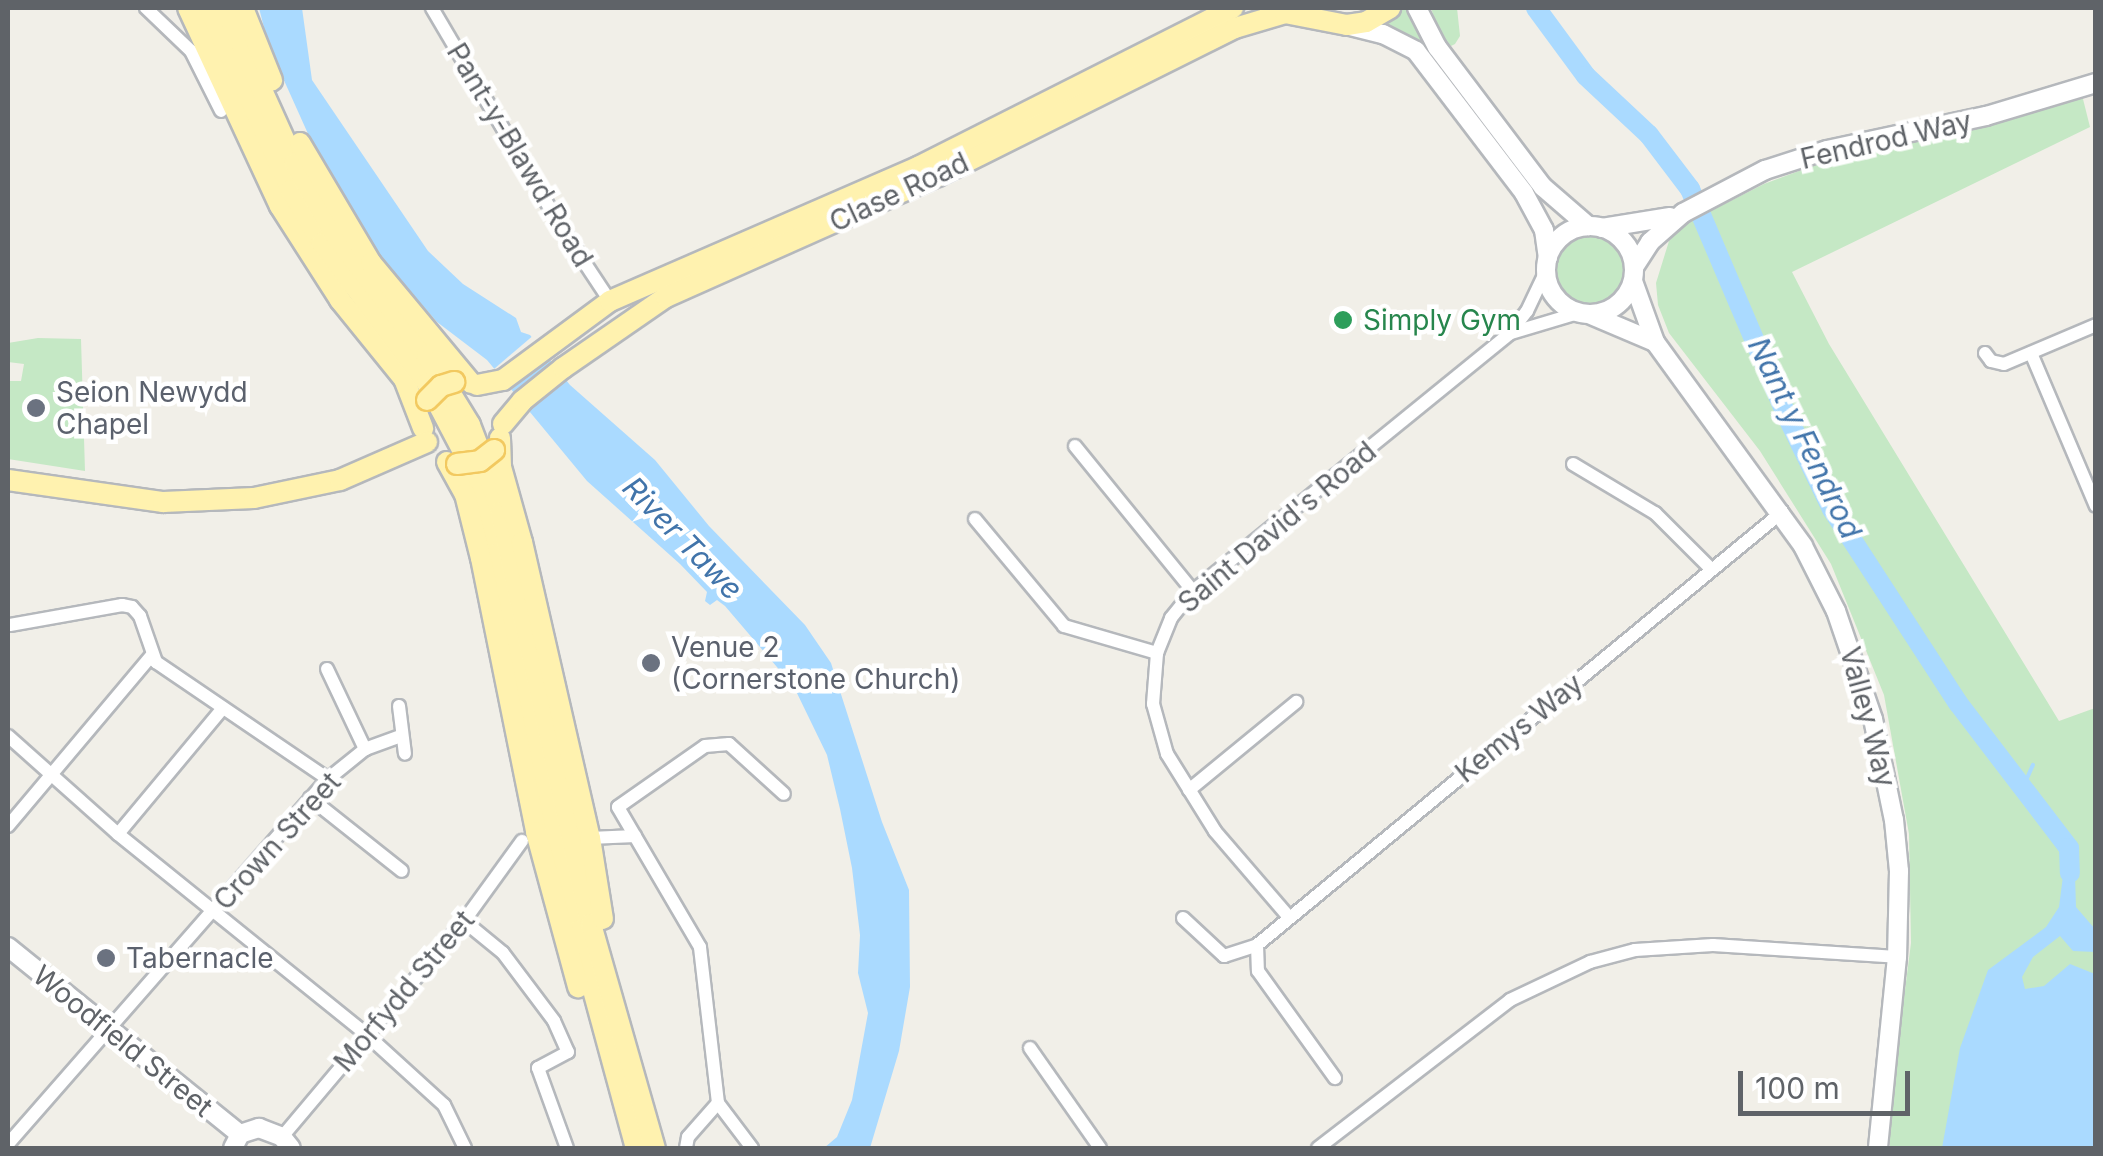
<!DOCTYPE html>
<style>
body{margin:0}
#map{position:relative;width:2103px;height:1156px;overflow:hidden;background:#f1efe8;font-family:Inter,sans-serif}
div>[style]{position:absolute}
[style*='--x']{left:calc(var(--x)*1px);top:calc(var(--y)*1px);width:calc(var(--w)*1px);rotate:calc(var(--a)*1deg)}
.green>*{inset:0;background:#c5e8c5}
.round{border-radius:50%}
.water>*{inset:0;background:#aadaff}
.pier>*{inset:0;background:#f1efe8}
.stream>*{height:4px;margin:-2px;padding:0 2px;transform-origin:2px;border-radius:2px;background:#aadaff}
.river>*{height:20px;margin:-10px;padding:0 10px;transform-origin:10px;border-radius:10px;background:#aadaff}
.roads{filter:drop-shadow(2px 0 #b5b8bc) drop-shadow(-2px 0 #b5b8bc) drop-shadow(0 2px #b5b8bc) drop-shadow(0 -2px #b5b8bc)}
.street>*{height:12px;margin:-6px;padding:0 6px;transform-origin:6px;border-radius:6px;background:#fff}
.secondary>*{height:18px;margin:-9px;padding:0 9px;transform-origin:9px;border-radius:9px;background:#fff}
.secondary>.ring{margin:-9px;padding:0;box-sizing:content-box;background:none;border:18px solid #fff;border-radius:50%}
.primary>*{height:20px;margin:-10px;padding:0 10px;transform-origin:10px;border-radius:10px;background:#fff2af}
.bridges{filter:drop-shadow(2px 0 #f2c960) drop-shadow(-2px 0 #f2c960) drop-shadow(0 2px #f2c960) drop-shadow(0 -2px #f2c960)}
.primary-bridge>*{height:20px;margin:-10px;padding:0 10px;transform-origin:10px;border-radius:10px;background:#fff2af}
.dots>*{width:28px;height:28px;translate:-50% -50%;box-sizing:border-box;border:5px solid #fff;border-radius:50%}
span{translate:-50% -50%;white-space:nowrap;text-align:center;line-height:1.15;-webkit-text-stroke:9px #fff;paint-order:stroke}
.street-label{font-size:28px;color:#5f6368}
.leisure-label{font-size:28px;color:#27864d}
.left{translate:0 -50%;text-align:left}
.worship-label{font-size:28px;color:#5b616d}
.water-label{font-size:30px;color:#4174aa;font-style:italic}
.frame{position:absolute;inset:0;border:10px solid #5f6368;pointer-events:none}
.scale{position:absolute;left:1738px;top:1071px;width:172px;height:45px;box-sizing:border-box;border:5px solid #5f6368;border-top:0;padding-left:12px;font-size:30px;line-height:35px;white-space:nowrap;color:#5f6368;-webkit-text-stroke:8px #fff;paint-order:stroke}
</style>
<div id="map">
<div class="green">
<i style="clip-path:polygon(1403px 8px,1411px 8px,1429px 54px,1377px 25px)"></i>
<i style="clip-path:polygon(1431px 8px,1457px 8px,1460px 36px,1455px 44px,1451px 46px,1439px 32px)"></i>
<i style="clip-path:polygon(2082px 95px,2090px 127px,1792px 272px,1829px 344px,2059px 721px,2095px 708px,2095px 1148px,1890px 1148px,1890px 1107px,1911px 943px,1909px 834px,1884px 695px,1831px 564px,1760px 451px,1669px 333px,1658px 305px,1656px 283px,1669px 241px,1683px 225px,1764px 184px,1845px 154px,1935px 137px)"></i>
<i class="round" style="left:1556px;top:230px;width:76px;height:76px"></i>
<i style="clip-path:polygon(38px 338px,81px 339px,85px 471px,8px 459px,8px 381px,21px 381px,24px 364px,8px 362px,8px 343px)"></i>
</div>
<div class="water">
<i style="clip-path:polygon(259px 8px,302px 8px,312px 80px,428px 251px,463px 284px,516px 318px,521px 332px,530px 335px,570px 385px,655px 460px,709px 526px,805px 625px,831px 663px,882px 822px,909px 890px,910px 987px,899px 1051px,870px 1148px,824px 1148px,837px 1137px,852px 1100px,868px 1013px,858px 973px,860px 935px,852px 868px,840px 809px,827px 755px,794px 687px,725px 606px,717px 600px,710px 605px,705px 601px,707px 592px,680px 564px,587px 481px,487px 360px,437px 322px,375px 251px,327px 176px,269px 47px)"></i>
<i style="clip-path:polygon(2070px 873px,2075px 875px,2076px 907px,2095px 929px,2095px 952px,2073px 951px,2060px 936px,2033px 957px,2022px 977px,2025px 989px,2044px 986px,2070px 964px,2095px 974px,2095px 1148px,1942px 1148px,1960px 1048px,1988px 970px,2046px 927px,2059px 907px,2063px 876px)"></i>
</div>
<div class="pier">
<i style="clip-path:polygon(535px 334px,552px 355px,511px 390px,494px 369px)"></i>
</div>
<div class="stream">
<i style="--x:2024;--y:785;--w:22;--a:-66"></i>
</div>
<div class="river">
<i style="--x:1536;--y:8;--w:84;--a:53.7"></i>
<i style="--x:1586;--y:76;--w:86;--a:43.1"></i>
<i style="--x:1649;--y:135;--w:68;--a:52.8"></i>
<i style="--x:1690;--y:189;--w:245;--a:66.9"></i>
<i style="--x:1786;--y:414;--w:106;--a:64.2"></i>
<i style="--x:1832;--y:509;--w:231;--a:57"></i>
<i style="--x:1958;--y:703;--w:183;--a:52.6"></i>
<i style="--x:2069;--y:848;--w:25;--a:88"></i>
</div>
<div class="roads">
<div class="street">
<i style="--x:146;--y:8;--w:62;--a:43.7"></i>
<i style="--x:191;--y:51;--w:67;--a:63.4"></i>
<i style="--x:432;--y:8;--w:251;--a:59.5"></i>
<i style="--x:559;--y:224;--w:92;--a:56.5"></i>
<i style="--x:1511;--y:333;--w:70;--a:-16.6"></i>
<i style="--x:1985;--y:353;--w:10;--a:53"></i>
<i style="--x:1991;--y:361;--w:13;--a:13"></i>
<i style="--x:2004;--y:364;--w:100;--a:-23"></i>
<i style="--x:2031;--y:353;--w:166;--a:67"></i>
<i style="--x:1075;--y:446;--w:187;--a:50.9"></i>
<i style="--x:1573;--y:464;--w:96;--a:30.9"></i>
<i style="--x:1655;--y:513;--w:79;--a:45"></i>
<i style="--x:975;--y:519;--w:139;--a:50.2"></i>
<i style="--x:1064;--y:626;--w:97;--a:16.2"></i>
<i style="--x:10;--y:625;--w:114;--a:-10.1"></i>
<i style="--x:122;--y:605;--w:10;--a:11"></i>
<i style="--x:132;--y:607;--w:12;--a:48"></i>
<i style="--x:140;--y:616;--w:49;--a:70.8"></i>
<i style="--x:156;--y:662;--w:208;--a:34.2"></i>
<i style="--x:327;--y:669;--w:89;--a:64.6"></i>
<i style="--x:399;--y:706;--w:48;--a:82.9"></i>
<i style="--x:8;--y:736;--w:147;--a:41.7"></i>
<i style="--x:118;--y:834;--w:320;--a:38.9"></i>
<i style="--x:367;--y:1035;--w:104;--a:42.3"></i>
<i style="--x:444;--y:1105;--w:48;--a:64"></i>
<i style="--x:1189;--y:790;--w:139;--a:-39.4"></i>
<i style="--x:310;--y:798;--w:117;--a:38.4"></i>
<i style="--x:8;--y:826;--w:224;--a:-49.9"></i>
<i style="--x:118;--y:834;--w:164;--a:-50.2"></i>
<i style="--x:590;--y:838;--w:45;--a:-2.5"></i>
<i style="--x:1288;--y:916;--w:112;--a:-130.7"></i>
<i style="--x:1215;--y:831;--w:91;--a:-121.9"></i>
<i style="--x:1167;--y:754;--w:52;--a:-105.6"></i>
<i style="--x:1153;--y:704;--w:51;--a:-85.5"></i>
<i style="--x:1157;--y:653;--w:38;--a:-68"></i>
<i style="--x:1171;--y:618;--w:35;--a:-51"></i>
<i style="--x:1193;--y:591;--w:407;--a:-39.1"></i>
<i style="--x:1509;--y:334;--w:29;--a:-52"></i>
<i style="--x:1527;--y:311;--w:44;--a:-64.6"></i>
<i style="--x:1183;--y:918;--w:56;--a:42.8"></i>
<i style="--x:1224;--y:956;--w:35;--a:-18"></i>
<i style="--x:1257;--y:945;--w:681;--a:-39.51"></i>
<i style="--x:464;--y:921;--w:50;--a:39.4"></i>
<i style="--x:503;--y:953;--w:85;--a:53.1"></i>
<i style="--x:554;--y:1021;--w:34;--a:66"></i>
<i style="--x:568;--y:1052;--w:34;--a:152"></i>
<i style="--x:538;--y:1068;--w:85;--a:70.1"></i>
<i style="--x:1257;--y:945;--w:26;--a:88"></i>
<i style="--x:1258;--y:971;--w:132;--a:54.3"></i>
<i style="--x:1030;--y:1048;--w:122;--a:55"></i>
<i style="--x:282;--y:1137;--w:282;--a:-49.9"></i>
<i style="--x:464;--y:921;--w:99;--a:-54.1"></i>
<i style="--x:8;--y:1144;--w:485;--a:-48.8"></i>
<i style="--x:328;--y:779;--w:48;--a:-39"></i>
<i style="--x:365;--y:749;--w:38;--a:-20"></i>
<i style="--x:686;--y:1148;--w:11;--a:-80"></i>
<i style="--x:688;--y:1137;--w:45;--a:-48.6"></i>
<i style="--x:752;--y:1148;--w:56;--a:-127.1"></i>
<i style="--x:718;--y:1103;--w:157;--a:-96.6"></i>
<i style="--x:700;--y:947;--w:162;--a:-120.4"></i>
<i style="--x:618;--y:807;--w:106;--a:-35"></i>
<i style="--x:705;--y:746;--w:24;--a:-5"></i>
<i style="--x:729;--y:744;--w:74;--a:42.3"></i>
<i style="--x:1318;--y:1148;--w:242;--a:-37.6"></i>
<i style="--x:1510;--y:1000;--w:89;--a:-25.4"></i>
<i style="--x:1590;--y:962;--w:47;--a:-14.9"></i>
<i style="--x:1635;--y:950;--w:78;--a:-3.7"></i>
<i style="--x:1713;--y:945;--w:184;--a:3.7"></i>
</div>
<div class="secondary">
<i style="--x:1417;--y:8;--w:44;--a:62.9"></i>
<i style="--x:1437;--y:47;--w:176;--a:52.9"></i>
<i style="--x:1543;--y:187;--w:60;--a:40.9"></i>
<i style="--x:1350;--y:26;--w:34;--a:14"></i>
<i style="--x:1383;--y:34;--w:37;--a:27"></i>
<i style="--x:1416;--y:51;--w:178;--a:52.7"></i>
<i style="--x:1524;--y:193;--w:42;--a:61.6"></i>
<i style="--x:1544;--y:230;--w:28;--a:82"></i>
<i class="ring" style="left:1546px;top:226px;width:70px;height:70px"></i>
<i style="--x:1602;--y:228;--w:69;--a:-9.2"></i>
<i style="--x:1634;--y:267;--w:30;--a:-57"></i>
<i style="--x:1650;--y:242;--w:44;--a:-41.3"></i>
<i style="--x:1683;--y:213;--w:93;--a:-27.7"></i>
<i style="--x:1765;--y:170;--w:65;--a:-17.9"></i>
<i style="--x:1827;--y:150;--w:163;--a:-12.1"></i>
<i style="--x:1986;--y:116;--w:115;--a:-16.7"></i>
<i style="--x:1633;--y:281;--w:65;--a:70.2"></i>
<i style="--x:1655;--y:342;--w:252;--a:54"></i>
<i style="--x:1803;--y:546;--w:73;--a:63.1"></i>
<i style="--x:1836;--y:611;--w:114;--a:71.1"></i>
<i style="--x:1873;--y:719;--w:103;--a:78.3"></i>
<i style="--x:1894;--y:820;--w:51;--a:84.4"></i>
<i style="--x:1899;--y:871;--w:86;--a:91.3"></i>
<i style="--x:1897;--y:957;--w:192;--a:95.7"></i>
<i style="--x:1591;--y:315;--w:69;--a:22.9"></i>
<i style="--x:8;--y:947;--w:298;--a:38.9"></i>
<i style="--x:233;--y:1148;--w:16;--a:-63"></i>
<i style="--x:240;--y:1134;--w:20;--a:-18"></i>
<i style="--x:259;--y:1128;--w:25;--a:21"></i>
<i style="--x:282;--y:1137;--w:14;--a:51"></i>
</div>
<div class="primary">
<i style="--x:188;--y:8;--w:218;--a:65.1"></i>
<i style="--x:280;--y:206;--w:112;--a:57.4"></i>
<i style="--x:340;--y:300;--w:102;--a:51"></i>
<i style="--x:404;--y:379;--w:53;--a:68.8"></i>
<i style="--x:209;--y:8;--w:200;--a:65.7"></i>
<i style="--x:291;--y:190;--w:61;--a:59.7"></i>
<i style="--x:322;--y:243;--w:175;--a:53.1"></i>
<i style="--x:427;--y:383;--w:88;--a:62.3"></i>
<i style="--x:468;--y:461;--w:97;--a:73.8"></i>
<i style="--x:495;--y:554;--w:386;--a:77.7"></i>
<i style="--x:577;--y:931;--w:225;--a:74.8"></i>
<i style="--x:225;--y:8;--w:170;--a:65.7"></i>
<i style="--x:295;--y:163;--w:80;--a:60.9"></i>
<i style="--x:334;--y:233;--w:153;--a:52.7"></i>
<i style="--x:427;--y:355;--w:82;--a:58.4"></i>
<i style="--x:470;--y:425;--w:33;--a:69"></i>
<i style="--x:482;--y:456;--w:59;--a:71.3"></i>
<i style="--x:501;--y:512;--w:422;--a:77.7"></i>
<i style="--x:591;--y:924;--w:233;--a:74.1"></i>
<i style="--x:243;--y:8;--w:78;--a:68.1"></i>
<i style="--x:300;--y:143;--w:139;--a:59.4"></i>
<i style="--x:371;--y:263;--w:156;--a:50.2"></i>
<i style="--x:477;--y:385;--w:26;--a:-11"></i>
<i style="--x:503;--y:380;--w:133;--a:-36.4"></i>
<i style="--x:610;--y:301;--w:336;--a:-23.5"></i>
<i style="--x:918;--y:167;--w:353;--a:-26.8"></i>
<i style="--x:503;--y:424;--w:30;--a:-50"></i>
<i style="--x:522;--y:401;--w:53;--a:-38.8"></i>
<i style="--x:563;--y:368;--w:125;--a:-34.6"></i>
<i style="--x:666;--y:297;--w:298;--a:-24"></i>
<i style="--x:938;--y:176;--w:332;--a:-26.5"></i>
<i style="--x:1235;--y:28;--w:52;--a:-16.7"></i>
<i style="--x:1285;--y:13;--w:63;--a:11"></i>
<i style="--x:1347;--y:25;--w:19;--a:-9"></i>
<i style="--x:1366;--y:22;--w:28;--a:-30"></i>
<i style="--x:500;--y:438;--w:29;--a:88"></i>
<i style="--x:501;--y:467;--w:78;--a:74.4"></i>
<i style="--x:522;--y:542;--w:304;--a:77.1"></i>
<i style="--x:590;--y:838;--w:82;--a:80.9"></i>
<i style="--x:447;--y:462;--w:37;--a:61"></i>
<i style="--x:465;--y:494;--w:66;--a:76"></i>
<i style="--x:481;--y:558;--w:279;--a:78.6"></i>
<i style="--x:536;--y:832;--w:161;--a:74.8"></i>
<i style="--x:8;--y:480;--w:157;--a:8.1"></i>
<i style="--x:163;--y:502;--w:91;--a:-2.5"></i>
<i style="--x:254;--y:498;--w:88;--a:-11.8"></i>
<i style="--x:340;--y:480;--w:95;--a:-23.6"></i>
</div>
</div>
<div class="bridges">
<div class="primary-bridge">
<i style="--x:427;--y:400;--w:20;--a:-45"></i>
<i style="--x:441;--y:386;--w:14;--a:-17"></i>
<i style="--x:457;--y:464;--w:23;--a:-7"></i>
<i style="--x:480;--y:461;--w:18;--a:-38"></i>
</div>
</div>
<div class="dots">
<i style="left:1343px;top:320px;background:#2e9e5b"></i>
<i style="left:36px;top:408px;background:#6b7280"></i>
<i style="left:651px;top:663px;background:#6b7280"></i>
<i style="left:106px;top:958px;background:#6b7280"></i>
</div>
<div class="street-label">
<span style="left:1886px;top:140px;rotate:-13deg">Fendrod Way</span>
<span style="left:520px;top:155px;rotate:59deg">Pant-y-Blawd Road</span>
<span style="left:899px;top:192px;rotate:-25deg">Clase Road</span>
<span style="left:1277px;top:527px;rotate:-40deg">Saint David's Road</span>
<span style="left:1868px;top:717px;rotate:75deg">Valley Way</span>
<span style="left:1519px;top:728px;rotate:-39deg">Kemys Way</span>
<span style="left:277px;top:841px;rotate:-48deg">Crown Street</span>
<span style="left:404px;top:991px;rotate:-50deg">Morfydd Street</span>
<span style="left:123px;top:1041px;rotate:39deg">Woodfield Street</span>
</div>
<div class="leisure-label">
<span class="left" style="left:1363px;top:320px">Simply Gym</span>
</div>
<div class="worship-label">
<span class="left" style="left:56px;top:408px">Seion Newydd<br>Chapel</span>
<span class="left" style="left:671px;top:663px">Venue 2<br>(Cornerstone Church)</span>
<span class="left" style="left:126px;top:958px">Tabernacle</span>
</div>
<div class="water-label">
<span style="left:1805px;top:438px;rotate:64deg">Nant y Fendrod</span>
<span style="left:683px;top:538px;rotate:46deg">River Tawe</span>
</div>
<div class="frame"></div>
<div class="scale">100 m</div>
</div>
